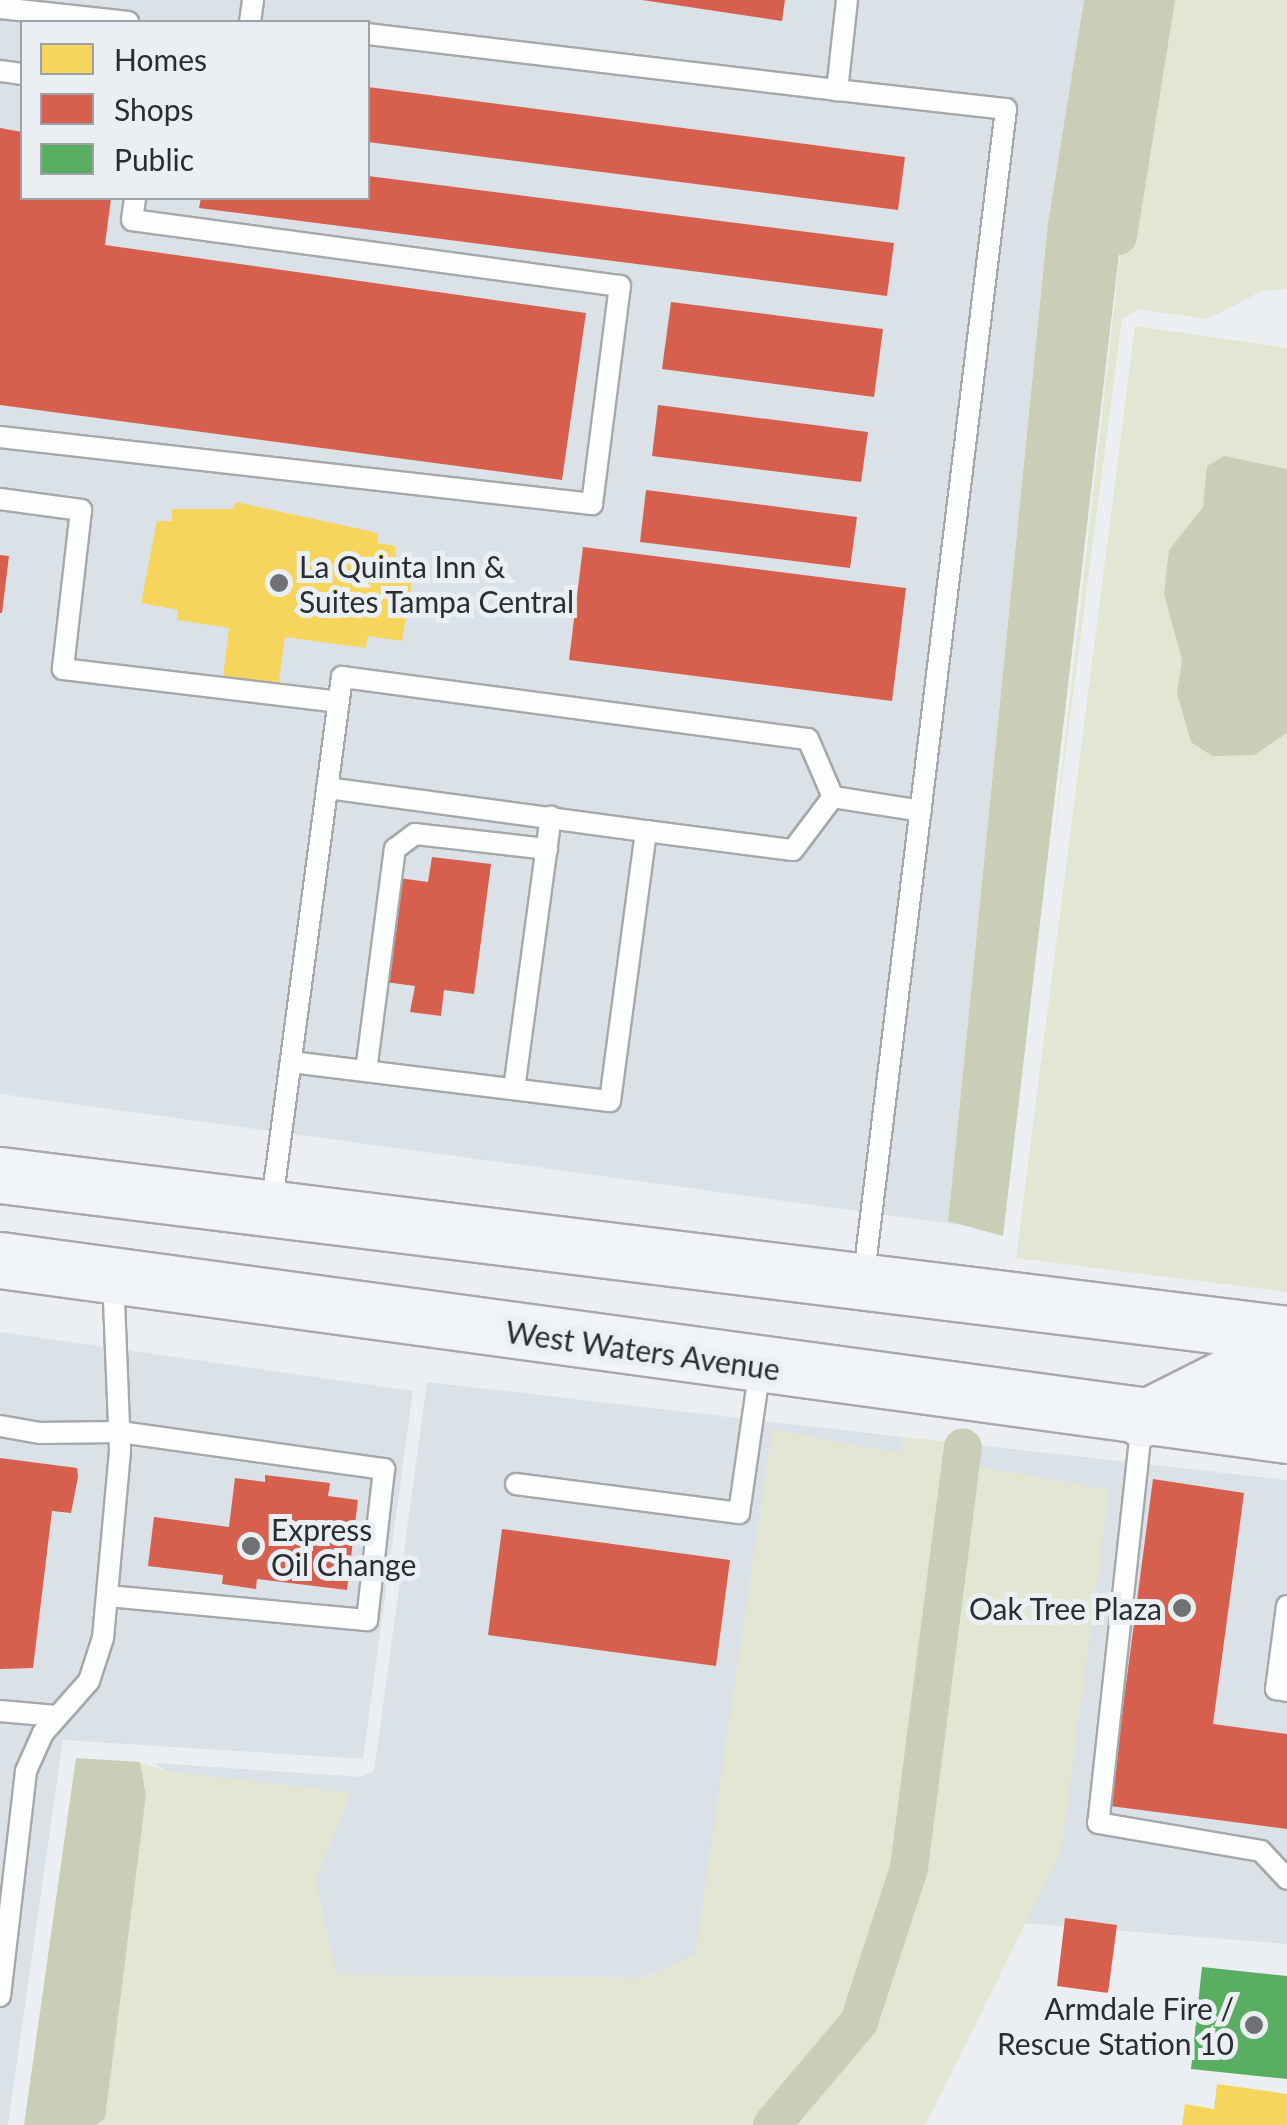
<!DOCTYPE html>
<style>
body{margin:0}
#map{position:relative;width:1287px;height:2125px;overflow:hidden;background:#eceff1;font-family:Lato,sans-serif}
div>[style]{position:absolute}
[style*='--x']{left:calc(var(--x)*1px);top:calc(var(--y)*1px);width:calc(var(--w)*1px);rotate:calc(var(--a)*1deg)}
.built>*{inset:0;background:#dbe2e7}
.green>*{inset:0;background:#e3e6d3}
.water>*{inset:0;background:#caceb6}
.homes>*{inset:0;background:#f6d55c}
.shops>*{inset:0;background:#d6604d}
.public>*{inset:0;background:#5aae61}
.canal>*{height:38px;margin:-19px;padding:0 19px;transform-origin:19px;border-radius:19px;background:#caceb6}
.roads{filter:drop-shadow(2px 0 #a6a8aa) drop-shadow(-2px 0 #a6a8aa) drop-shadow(0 2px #a6a8aa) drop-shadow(0 -2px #a6a8aa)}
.service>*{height:20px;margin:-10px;padding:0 10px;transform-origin:10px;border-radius:10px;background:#fcfdfd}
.secondary>*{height:55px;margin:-27.5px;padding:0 27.5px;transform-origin:27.5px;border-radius:27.5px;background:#f0f4f6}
.dots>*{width:28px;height:28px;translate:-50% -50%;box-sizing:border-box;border:5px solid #eaeff3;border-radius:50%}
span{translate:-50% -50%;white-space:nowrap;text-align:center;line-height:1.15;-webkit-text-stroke:10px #eaeff3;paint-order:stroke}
.poi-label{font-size:30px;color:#2b2d2f}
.left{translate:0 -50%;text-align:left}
.right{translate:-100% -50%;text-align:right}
.street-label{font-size:30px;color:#2b2d2f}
.legend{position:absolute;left:20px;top:20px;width:350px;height:180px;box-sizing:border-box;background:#eaeff3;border:2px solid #9ea1a5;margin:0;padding:12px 18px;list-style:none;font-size:30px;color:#2b2d2f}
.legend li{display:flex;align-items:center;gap:20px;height:50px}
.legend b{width:50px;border:2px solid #9ea1a5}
</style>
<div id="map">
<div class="built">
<i style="clip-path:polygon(evenodd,0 0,1084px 0,1048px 223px,948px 1220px,968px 1226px,0 1094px,0 0,22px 22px,368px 22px,368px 198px,22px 198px,22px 22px)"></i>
<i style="clip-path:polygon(0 1332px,413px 1391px,363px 1759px,63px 1740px,8px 2125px,0 2125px)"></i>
<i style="clip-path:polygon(427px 1382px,903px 1437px,873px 1706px,720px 1945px,642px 1978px,336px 1975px,315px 1880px,155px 1763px,362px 1777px,374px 1771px)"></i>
<i style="clip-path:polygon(966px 1444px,1287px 1480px,1287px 1944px,896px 1913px)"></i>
</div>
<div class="green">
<i style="clip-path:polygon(1149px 0,1287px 0,1287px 289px,1262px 291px,1207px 319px,1138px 309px,1122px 319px,1052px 856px)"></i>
<i style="clip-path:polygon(1135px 326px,1287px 348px,1287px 1292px,1016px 1258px)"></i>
<i style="clip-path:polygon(772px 1430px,901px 1453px,903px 1437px,966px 1444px,964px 1464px,1109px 1490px,1061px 1852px,925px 2125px,96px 2125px,103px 2121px,146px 1796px,140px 1762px,166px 1771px,351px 1793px,315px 1880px,336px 1975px,642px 1978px,695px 1955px)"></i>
</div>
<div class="water">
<i style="clip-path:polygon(1084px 0,1149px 0,1003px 1236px,948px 1221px,1048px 223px)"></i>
<i style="clip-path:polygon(1224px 456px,1287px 469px,1287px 733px,1254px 755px,1212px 756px,1191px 742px,1177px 693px,1182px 660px,1164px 594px,1169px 550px,1203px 507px,1207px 466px)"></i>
<i style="clip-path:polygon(76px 1758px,140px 1762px,146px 1796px,105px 2119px,96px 2125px,24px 2125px)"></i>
</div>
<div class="homes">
<i style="clip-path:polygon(236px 502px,378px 533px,378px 543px,395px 546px,396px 558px,415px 563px,402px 641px,368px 636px,365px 648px,285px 637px,277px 694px,222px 685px,229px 628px,177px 620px,178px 610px,141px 603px,157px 521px,172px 521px,172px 509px,233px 509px)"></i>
<i style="clip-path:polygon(1217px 2084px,1287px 2094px,1287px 2125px,1182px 2125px,1185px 2104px,1214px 2109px)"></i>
</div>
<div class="shops">
<i style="clip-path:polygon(642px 0,785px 0,782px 21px)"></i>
<i style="clip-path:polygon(368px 87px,905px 157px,898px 210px,368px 142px)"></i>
<i style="clip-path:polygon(0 128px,22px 132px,22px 198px,111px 198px,105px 245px,586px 313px,562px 480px,0 405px)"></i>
<i style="clip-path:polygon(368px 176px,894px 243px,887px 296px,199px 208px,201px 198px,368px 198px)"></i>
<i style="clip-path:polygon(671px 302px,883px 329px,874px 397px,662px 369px)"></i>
<i style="clip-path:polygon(658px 405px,868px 432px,861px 482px,652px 456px)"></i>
<i style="clip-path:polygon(646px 490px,857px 517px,850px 568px,640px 542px)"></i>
<i style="clip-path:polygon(583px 547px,906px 588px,892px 701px,569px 660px)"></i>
<i style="clip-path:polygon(0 555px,9px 556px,2px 613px,0 613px)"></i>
<i style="clip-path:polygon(432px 857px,491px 864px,474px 994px,444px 990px,441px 1016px,410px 1012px,415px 986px,385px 982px,399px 878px,428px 882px)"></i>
<i style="clip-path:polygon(0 1458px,77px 1468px,78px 1477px,71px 1513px,52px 1511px,33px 1668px,0 1669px)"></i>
<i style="clip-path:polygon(265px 1475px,330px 1483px,328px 1496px,358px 1500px,347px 1590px,257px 1579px,256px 1589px,222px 1584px,223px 1575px,148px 1566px,154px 1517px,229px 1527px,235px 1478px,265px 1482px)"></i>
<i style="clip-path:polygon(1153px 1479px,1244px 1493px,1213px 1724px,1287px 1734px,1287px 1829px,1110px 1806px)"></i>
<i style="clip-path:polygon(502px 1529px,730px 1560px,716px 1666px,488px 1635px)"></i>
<i style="clip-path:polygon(1065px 1918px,1117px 1925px,1108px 1993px,1057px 1986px)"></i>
</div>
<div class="public">
<i style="clip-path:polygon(1202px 1967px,1287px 1976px,1287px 2079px,1191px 2069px)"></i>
</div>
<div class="canal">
<i style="--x:1118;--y:236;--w:239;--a:-80.9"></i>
<i style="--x:772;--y:2125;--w:135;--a:-49.8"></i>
<i style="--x:859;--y:2022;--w:162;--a:-72"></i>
<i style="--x:909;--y:1868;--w:424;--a:-82.7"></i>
</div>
<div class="roads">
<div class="service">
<i style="--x:847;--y:0;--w:91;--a:96.3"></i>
<i style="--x:837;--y:90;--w:170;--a:6.4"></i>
<i style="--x:1006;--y:109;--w:1182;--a:96.95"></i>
<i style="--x:0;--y:8;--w:129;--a:6.2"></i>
<i style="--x:250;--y:22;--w:22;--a:-82"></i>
<i style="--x:368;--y:34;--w:472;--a:6.8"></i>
<i style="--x:0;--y:71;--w:22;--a:8"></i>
<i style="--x:0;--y:437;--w:596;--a:6.46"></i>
<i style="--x:592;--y:504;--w:220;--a:-82.7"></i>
<i style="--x:620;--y:286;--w:492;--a:-172.3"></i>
<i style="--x:132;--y:220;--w:22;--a:-82"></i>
<i style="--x:0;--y:499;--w:82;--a:7.7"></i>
<i style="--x:81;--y:510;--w:160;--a:96.5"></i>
<i style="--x:63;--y:669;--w:277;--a:6.8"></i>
<i style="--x:327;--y:788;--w:322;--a:7.7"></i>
<i style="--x:291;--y:1062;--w:321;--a:7"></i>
<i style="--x:610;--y:1101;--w:272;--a:-82.4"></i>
<i style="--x:646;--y:831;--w:148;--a:7.4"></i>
<i style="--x:793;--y:850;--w:66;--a:-53"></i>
<i style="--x:366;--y:1071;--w:224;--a:-82.6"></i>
<i style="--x:395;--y:849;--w:25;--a:-37"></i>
<i style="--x:415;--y:834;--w:133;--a:6.5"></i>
<i style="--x:514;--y:1089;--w:275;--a:-82.3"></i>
<i style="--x:271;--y:1209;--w:537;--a:-82.4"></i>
<i style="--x:342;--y:677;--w:470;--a:7.6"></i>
<i style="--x:808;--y:739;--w:63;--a:66.7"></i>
<i style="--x:833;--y:797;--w:89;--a:9"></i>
<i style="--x:1142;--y:1421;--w:404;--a:96.2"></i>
<i style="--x:1098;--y:1823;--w:165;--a:9.7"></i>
<i style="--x:1261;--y:1851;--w:38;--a:47"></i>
<i style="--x:0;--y:1426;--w:41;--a:9.9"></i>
<i style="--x:40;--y:1433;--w:80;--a:-0.7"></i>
<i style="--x:120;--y:1432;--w:267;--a:8"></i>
<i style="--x:384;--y:1469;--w:152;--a:96.4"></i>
<i style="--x:367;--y:1620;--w:261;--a:-174.7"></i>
<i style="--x:516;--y:1484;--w:225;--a:7.4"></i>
<i style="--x:739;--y:1513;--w:148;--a:-81.8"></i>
<i style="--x:1287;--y:1606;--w:84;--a:97.5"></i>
<i style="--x:1276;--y:1689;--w:11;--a:10"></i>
<i style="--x:0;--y:1711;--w:56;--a:5.1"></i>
<i style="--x:0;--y:1996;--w:226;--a:-83.4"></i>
<i style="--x:26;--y:1771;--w:42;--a:-65.9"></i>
<i style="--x:43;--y:1733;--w:69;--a:-48.5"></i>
<i style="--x:89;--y:1681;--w:45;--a:-72"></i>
<i style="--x:103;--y:1638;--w:189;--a:-84.8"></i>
<i style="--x:120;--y:1450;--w:171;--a:-92.3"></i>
</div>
<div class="secondary">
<i style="--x:0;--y:1175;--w:1297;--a:7.04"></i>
<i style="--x:0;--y:1260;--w:1299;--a:7.74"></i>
<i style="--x:1142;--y:1419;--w:98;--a:-26.6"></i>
<i style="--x:1230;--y:1375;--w:57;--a:6"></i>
</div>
</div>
<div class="dots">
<i style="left:279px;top:583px;background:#6f7173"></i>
<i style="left:251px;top:1546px;background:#6f7173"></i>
<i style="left:1182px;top:1608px;background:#6f7173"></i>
<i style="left:1254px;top:2025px;background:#6f7173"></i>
</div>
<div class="poi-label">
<span class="left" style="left:299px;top:583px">La Quinta Inn &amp;<br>Suites Tampa Central</span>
<span class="left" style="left:271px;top:1546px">Express<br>Oil Change</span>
<span class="right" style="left:1162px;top:1608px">Oak Tree Plaza</span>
<span class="right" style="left:1234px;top:2025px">Armdale Fire /<br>Rescue Station 10</span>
</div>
<div class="street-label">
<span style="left:643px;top:1350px;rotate:8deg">West Waters Avenue</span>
</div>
<ul class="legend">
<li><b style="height:28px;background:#f6d55c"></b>Homes</li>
<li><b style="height:28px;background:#d6604d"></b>Shops</li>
<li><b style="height:28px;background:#5aae61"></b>Public</li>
</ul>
</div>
